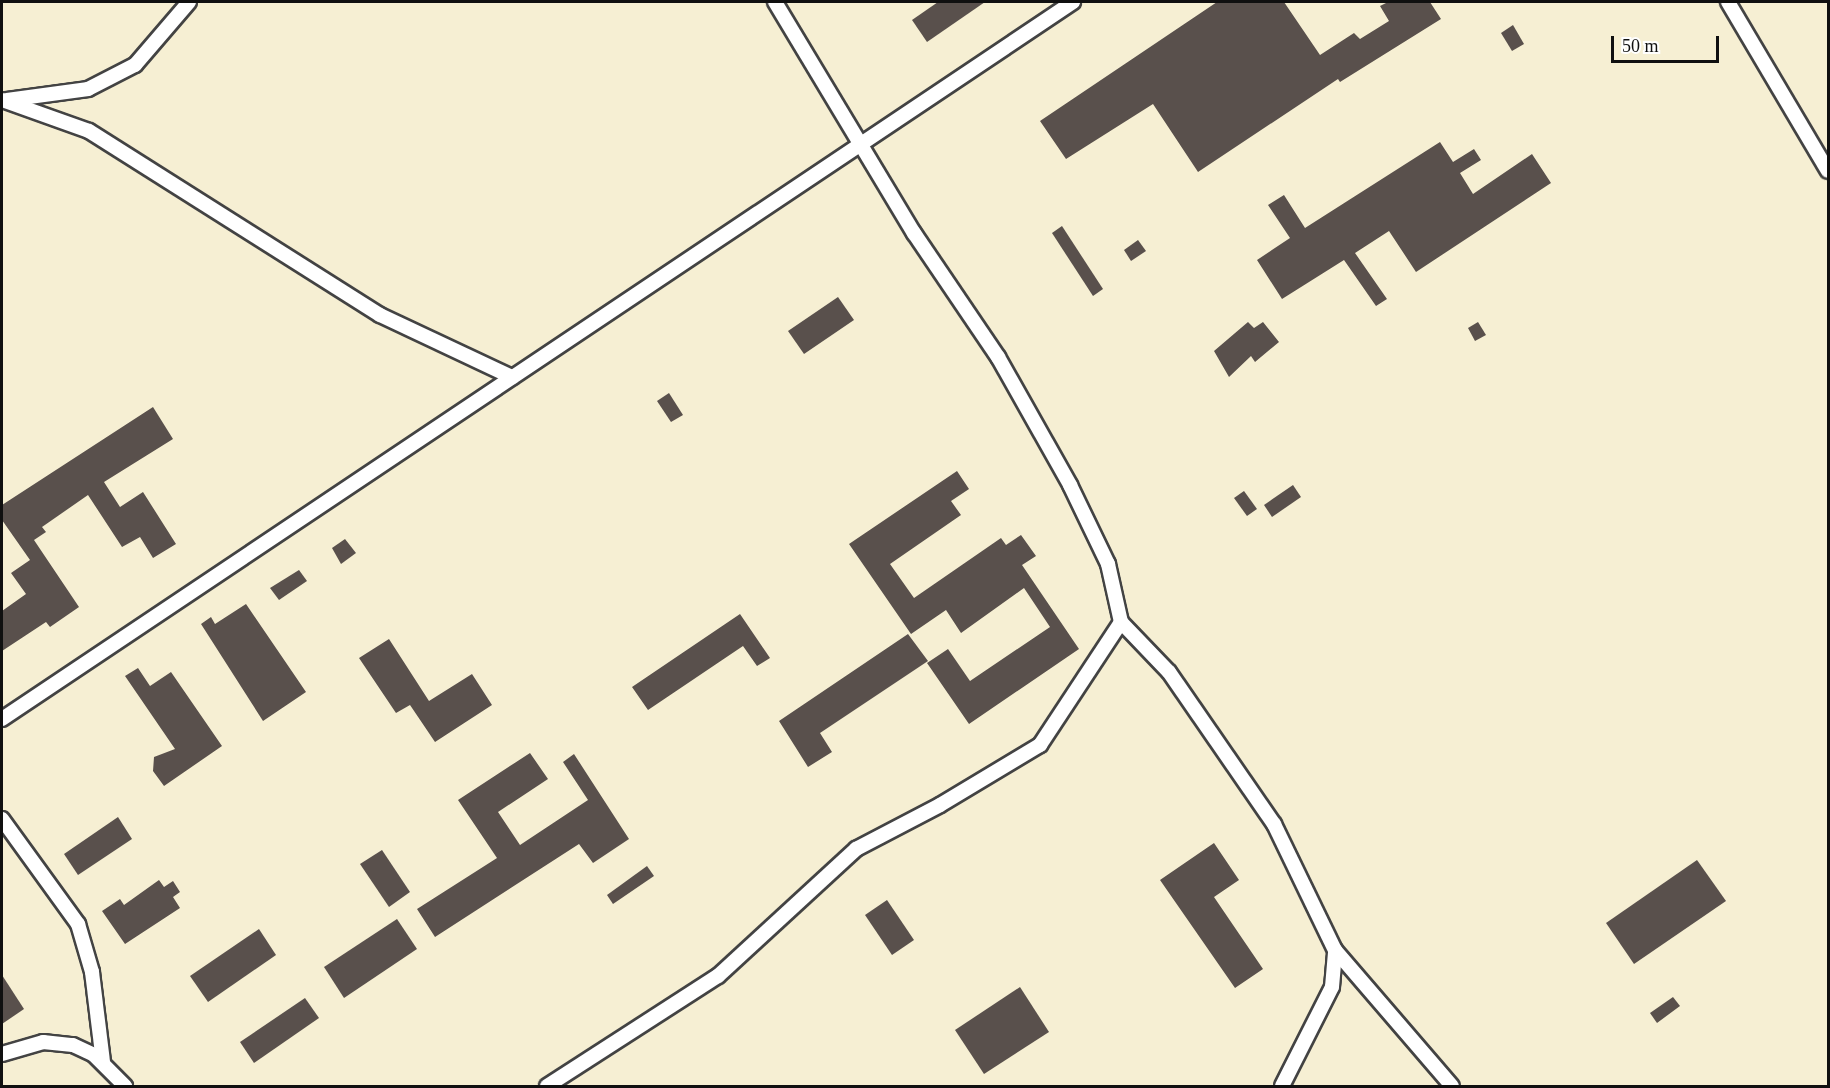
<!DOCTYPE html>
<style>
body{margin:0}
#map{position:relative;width:1830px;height:1088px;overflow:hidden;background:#fffcf3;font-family:"Times New Roman",serif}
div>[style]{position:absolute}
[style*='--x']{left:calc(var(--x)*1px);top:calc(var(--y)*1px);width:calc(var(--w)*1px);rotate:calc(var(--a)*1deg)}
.farmland>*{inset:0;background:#f6efd3}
.building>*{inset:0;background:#59504c}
.roads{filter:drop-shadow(2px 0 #434343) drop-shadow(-2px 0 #434343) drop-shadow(0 2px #434343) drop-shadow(0 -2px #434343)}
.minor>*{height:14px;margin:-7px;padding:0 7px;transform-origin:7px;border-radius:7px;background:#fff}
span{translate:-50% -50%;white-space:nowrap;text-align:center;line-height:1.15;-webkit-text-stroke:6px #fff;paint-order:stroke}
.frame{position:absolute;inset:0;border:3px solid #101010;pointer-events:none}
.scale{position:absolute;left:1611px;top:36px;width:108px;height:27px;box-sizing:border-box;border:3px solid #101010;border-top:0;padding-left:8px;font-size:18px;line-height:21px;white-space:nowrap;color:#101010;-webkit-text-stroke:4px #fff;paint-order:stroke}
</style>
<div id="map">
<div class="farmland">
<i style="clip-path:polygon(2px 2px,1828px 2px,1828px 1086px,2px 1086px)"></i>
</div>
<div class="building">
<i style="clip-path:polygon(938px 2px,985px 2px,927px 42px,912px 20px)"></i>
<i style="clip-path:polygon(1217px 2px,1284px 2px,1320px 55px,1354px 33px,1360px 39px,1389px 21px,1380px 6px,1388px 2px,1430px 2px,1441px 19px,1340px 82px,1338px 79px,1198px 172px,1153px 104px,1066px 159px,1040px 121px)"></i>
<i style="clip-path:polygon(1513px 25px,1524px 44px,1512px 51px,1501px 33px)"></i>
<i style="clip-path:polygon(1440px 142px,1453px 162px,1474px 149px,1481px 160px,1460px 173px,1473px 194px,1532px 154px,1551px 183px,1416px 272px,1389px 231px,1355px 253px,1387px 299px,1376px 306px,1344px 260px,1282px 299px,1257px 260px,1290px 238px,1268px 205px,1284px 195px,1305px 228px)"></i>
<i style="clip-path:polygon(1062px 226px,1103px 289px,1093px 296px,1052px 233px)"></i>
<i style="clip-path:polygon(1138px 240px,1146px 251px,1131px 261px,1124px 250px)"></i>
<i style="clip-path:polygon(838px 297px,854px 320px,804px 354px,788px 331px)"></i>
<i style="clip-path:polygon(1248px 322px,1254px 328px,1263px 322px,1279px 342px,1255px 362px,1251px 356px,1229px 377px,1214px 351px)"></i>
<i style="clip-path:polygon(1478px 322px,1486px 335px,1475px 341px,1468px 328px)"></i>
<i style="clip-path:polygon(669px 393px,683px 415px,671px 422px,657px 401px)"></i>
<i style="clip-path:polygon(153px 407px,173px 439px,104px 482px,120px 507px,143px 492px,176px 544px,153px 558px,140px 537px,122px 547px,88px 495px,42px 527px,46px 532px,34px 540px,79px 607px,50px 627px,46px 622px,2px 651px,2px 611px,26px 594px,11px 573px,30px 560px,2px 520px,2px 505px)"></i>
<i style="clip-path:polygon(957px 471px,969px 489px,951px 501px,961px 515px,890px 564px,914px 598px,1001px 538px,1006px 545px,1021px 535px,1036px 556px,1022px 565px,1079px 649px,969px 724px,927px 663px,948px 649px,970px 681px,1050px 627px,1024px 588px,961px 633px,946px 610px,911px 634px,849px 544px)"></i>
<i style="clip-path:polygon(1293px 485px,1301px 497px,1272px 517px,1264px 505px)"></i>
<i style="clip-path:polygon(1244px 491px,1257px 509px,1247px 516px,1234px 498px)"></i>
<i style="clip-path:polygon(345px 539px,356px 553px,341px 564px,332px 548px)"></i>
<i style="clip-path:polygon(299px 570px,307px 581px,279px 600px,270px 588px)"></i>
<i style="clip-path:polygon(246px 604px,306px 692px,263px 721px,201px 624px,211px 617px,215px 624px)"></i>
<i style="clip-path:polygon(740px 614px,770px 658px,757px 666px,743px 646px,648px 710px,632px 687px)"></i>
<i style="clip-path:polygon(908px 634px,928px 661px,820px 733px,832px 752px,808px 767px,779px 721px)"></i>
<i style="clip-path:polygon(389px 639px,429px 701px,472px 674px,492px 705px,435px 742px,410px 705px,396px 713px,359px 658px)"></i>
<i style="clip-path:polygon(138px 668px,150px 686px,171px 672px,222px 746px,164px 786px,153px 771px,154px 757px,175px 749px,125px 676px)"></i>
<i style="clip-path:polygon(530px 753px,548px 779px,498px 812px,520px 845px,588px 800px,563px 762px,574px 754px,629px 839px,593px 863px,579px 844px,435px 937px,417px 909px,497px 858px,458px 800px)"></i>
<i style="clip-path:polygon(118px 817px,132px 839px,78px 875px,64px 854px)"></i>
<i style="clip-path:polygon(1214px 843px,1239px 880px,1214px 897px,1263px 969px,1235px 988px,1160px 880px)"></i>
<i style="clip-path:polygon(382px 850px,410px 892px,389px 907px,360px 864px)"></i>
<i style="clip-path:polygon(1697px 860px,1726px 901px,1634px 964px,1606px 923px)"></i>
<i style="clip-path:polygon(647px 866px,654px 876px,613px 904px,607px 895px)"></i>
<i style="clip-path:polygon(159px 880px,164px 887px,173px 881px,180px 892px,173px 897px,180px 908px,125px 944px,102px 911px,120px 899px,124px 905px)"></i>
<i style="clip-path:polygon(887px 900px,914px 940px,892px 955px,865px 915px)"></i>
<i style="clip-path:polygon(397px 919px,417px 949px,344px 998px,324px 967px)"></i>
<i style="clip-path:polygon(259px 929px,276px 955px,208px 1002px,190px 976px)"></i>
<i style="clip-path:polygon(2px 975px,24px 1009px,2px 1024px)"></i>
<i style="clip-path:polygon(1020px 987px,1049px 1032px,984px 1074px,955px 1030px)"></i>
<i style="clip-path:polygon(1673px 997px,1680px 1006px,1657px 1023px,1650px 1013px)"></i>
<i style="clip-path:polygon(305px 998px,319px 1018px,254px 1063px,240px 1042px)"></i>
</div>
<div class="roads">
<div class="minor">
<i style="--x:775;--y:2;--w:270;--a:59"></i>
<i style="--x:914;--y:233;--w:150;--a:55.9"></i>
<i style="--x:998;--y:357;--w:147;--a:60.6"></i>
<i style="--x:1070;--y:485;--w:88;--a:64.3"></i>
<i style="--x:1108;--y:564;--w:59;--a:77.4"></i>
<i style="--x:1121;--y:622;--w:69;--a:46.2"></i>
<i style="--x:1169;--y:672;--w:185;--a:55.4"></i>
<i style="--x:1274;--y:824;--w:140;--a:64.2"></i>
<i style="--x:1335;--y:950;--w:179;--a:49.3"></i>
<i style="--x:1728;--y:2;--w:196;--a:59.4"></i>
<i style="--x:2;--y:100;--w:92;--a:19.6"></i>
<i style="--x:89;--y:131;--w:344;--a:32.3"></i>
<i style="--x:380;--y:315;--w:146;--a:25.2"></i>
<i style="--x:7;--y:100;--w:82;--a:-7.7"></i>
<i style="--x:88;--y:89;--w:53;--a:-27.1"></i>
<i style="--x:135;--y:65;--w:83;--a:-49.4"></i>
<i style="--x:2;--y:719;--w:1289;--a:-33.8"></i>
<i style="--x:2;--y:819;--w:130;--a:54.1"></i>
<i style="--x:78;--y:924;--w:50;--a:73.7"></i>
<i style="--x:92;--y:972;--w:91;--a:83"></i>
<i style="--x:2;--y:1054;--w:43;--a:-16.3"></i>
<i style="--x:43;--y:1042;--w:30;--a:6"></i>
<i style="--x:73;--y:1045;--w:23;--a:25"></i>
<i style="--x:94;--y:1055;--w:44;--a:45"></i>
<i style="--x:547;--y:1086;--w:203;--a:-32.8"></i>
<i style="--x:718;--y:976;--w:188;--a:-42.6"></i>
<i style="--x:856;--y:849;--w:95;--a:-27.6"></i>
<i style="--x:940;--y:805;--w:117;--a:-31"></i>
<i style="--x:1040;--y:745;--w:147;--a:-56.6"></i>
<i style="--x:1282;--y:1086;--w:111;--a:-63.2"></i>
<i style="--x:1332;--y:987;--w:37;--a:-85"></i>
</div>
</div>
<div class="frame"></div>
<div class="scale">50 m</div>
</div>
